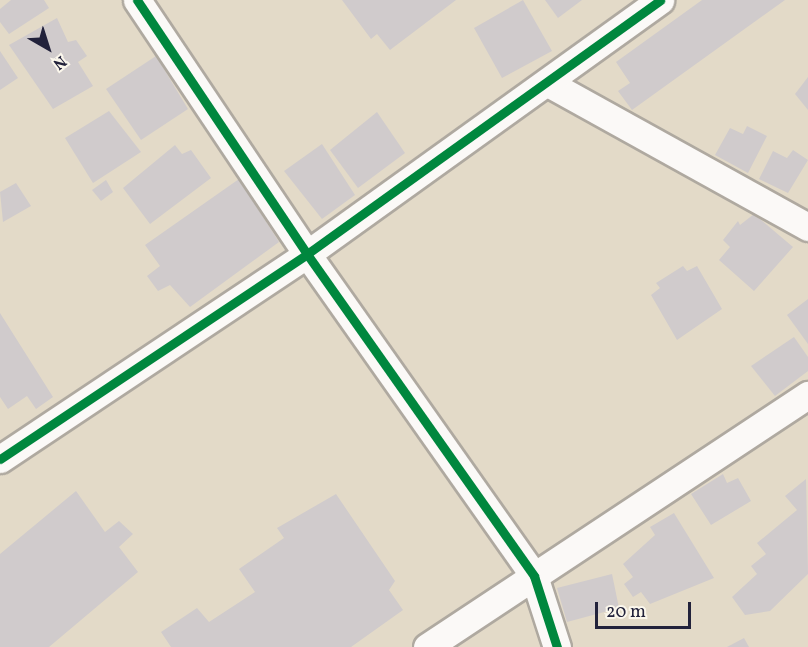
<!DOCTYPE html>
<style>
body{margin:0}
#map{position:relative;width:808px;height:647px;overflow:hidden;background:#e3dac8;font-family:Vollkorn,serif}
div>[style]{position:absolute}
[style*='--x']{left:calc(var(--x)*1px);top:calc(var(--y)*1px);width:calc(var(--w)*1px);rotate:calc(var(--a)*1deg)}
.building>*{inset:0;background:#d0cbcc}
.roads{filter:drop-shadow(2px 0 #afa9a0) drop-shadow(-2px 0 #afa9a0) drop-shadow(0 2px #afa9a0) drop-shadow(0 -2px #afa9a0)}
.minor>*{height:27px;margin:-13.5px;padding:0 13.5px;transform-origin:13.5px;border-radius:13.5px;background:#fbf9f7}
.cycleway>*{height:9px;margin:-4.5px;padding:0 4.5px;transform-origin:4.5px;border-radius:4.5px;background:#00873e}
span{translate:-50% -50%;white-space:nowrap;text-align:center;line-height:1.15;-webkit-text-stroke:4.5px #fbf7ec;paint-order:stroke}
.north{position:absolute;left:18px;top:18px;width:60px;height:60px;-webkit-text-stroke:4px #fbf7ec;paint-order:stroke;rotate:141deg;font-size:16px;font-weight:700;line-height:24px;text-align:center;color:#22223b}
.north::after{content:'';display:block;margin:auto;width:21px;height:27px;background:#22223b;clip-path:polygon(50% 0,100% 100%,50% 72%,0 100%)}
.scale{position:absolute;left:595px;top:602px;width:96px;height:27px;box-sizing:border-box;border:3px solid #22223b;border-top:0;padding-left:8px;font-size:18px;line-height:21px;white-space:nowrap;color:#22223b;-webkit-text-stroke:4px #fbf7ec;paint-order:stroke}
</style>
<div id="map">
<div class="building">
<i style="clip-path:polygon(11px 0,44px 0,49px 8px,9px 34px,0 22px,0 9px)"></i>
<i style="clip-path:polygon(342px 0,456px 0,390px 50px,377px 34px,371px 39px)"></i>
<i style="clip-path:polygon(523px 0,552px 51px,502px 78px,474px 28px)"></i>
<i style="clip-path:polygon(545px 0,582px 0,558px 18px)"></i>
<i style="clip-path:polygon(702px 0,785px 0,632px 110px,618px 91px,630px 83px,616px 62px)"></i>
<i style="clip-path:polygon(57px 18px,68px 42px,76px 40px,87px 56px,78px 62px,93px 86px,53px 109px,9px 45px)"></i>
<i style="clip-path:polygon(0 51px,18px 78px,0 90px)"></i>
<i style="clip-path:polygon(156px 56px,188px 109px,141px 140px,106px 89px)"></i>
<i style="clip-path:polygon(808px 77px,808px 110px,795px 94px)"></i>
<i style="clip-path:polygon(109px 111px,141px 152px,93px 183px,65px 138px)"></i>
<i style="clip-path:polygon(377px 112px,405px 153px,358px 188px,330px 150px)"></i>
<i style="clip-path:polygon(747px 126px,767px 136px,748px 173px,715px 155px,730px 128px,743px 134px)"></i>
<i style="clip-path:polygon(322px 144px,355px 195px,322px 219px,284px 171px)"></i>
<i style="clip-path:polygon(175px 145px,182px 154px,191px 150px,211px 178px,150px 224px,123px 188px)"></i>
<i style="clip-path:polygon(793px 150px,808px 160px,788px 193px,759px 179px,773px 151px,787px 158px)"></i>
<i style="clip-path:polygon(239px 179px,279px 242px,190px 307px,170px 285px,158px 291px,147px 276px,160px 266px,145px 245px)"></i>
<i style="clip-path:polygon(106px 180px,113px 192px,101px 201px,92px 190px)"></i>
<i style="clip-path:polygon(16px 183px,31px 206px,3px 222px,0 192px)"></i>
<i style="clip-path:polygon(754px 214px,793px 247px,754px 291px,719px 260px,730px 247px,723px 240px,738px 221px,740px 225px)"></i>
<i style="clip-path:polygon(683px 266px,687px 271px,697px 266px,722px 309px,677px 340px,651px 295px,660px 288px,656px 283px)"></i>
<i style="clip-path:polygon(808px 299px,808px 344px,787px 315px)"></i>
<i style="clip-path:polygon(0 313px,53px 397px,36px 409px,27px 396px,8px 409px,0 397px)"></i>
<i style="clip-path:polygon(794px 337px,808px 357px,808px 371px,775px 396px,751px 366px)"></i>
<i style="clip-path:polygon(723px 474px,727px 483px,738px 478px,751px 501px,711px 525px,691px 494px)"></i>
<i style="clip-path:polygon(806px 479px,808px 574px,770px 611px,745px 615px,732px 597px,757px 574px,751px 566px,766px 554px,757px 543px,797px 510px,785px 496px)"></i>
<i style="clip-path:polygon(76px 491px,105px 532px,119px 521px,133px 534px,119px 547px,138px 572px,49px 647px,0 647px,0 554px)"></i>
<i style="clip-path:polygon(336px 494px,395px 581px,389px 590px,403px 610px,351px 647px,171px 647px,161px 632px,197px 608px,209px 622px,255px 592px,239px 569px,284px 538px,277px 528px)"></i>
<i style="clip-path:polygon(674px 513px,714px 578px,650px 604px,641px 592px,633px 597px,624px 584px,633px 577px,623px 564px,655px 535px,650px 527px)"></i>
<i style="clip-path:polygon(612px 574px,619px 608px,567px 622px,557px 588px)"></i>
<i style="clip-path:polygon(744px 638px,749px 647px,727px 647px)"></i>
</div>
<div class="roads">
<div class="minor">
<i style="--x:137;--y:0;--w:306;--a:56.2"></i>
<i style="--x:307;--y:254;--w:394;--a:54.8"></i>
<i style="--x:534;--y:576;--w:75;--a:72.1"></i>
<i style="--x:548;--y:83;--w:297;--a:29"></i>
<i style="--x:0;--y:459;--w:369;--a:-33.7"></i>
<i style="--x:307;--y:254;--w:435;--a:-35.7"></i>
<i style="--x:427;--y:647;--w:457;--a:-33.5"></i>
</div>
</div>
<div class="cycleway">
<i style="--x:137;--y:0;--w:306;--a:56.2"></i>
<i style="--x:307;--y:254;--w:394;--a:54.8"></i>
<i style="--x:534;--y:576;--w:75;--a:72.1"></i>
<i style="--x:0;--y:459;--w:369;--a:-33.7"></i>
<i style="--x:307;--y:254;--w:435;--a:-35.7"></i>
</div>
<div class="north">N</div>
<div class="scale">20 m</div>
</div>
